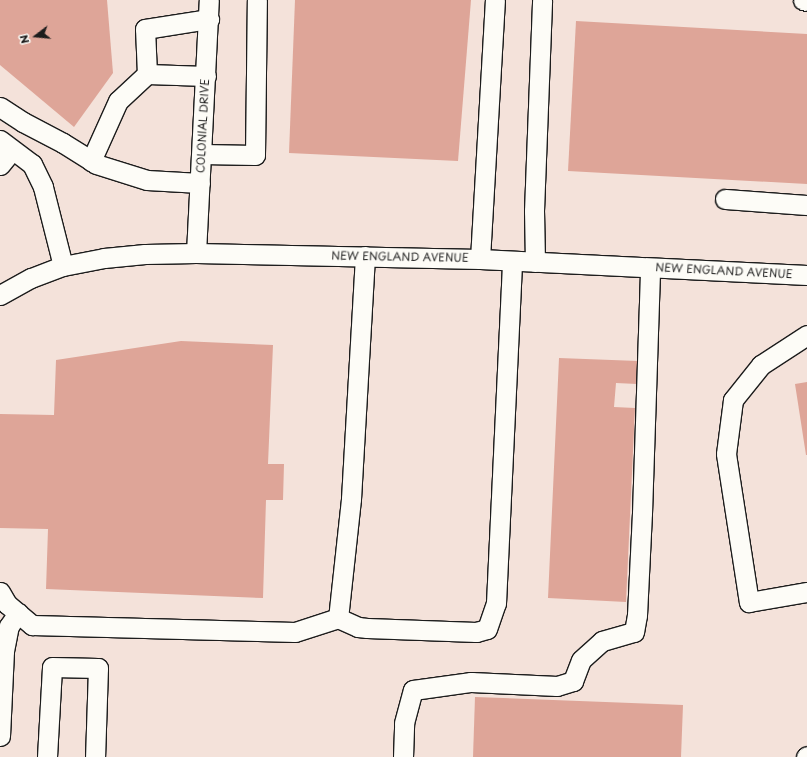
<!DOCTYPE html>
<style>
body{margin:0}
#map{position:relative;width:807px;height:757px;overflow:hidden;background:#fdfcf7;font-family:"Playpen Sans",sans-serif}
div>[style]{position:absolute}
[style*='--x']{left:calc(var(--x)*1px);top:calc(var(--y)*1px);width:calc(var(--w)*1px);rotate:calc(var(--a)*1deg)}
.built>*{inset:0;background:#f4e2da}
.building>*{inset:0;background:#dea598}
.roads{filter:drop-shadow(1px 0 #1c1c1c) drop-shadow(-1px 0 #1c1c1c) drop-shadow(0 1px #1c1c1c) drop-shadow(0 -1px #1c1c1c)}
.minor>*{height:19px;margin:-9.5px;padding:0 9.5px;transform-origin:9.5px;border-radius:9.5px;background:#fdfcf7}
span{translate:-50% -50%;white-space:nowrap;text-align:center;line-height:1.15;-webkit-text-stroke:3.5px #fdfcf7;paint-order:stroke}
.street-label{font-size:11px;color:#1c1c1c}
.north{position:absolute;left:16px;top:16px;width:40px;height:40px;-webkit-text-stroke:3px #fdfcf7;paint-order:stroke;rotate:254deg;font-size:11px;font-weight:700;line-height:16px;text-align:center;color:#1c1c1c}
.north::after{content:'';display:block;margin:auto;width:14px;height:18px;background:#1c1c1c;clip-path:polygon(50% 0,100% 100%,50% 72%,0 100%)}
</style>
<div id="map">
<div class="built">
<i style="clip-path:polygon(0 0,807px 0,807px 757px,0 757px)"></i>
</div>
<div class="building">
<i style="clip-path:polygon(0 0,107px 0,113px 73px,74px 127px,0 65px)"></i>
<i style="clip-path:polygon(295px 0,471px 0,458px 161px,289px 153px)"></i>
<i style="clip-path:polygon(576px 21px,807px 34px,807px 184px,568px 171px)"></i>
<i style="clip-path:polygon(181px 341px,273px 345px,268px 464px,284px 464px,283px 500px,266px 500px,263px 598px,46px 589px,48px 529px,0 528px,0 414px,54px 415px,56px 360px)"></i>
<i style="clip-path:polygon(559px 358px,638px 361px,637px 384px,616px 383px,614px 407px,635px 408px,626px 602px,548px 598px)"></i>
<i style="clip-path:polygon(807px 382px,807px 455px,806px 455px,795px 384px)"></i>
<i style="clip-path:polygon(475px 697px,683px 705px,681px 757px,473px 757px)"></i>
</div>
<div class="roads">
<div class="minor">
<i style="--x:803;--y:0;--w:4;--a:14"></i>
<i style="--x:206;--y:76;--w:59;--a:-178.1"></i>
<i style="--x:147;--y:74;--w:45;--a:-92.5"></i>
<i style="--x:145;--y:29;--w:65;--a:-8.9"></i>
<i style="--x:0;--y:107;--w:27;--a:33"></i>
<i style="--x:23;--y:122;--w:45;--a:27.7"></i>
<i style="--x:63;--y:143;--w:39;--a:32"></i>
<i style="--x:96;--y:164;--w:53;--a:17.4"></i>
<i style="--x:147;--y:180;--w:53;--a:3.2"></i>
<i style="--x:0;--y:140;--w:40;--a:37"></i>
<i style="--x:32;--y:164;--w:25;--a:64"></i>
<i style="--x:43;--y:187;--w:81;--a:75.8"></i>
<i style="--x:202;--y:154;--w:53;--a:1.1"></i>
<i style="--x:255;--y:155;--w:155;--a:-89.3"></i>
<i style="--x:91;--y:161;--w:66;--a:-65.8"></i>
<i style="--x:118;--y:101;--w:40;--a:-43"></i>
<i style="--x:0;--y:165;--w:19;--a:-51"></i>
<i style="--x:725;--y:199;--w:82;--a:4.2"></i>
<i style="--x:196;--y:253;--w:253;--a:-87.1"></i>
<i style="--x:365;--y:256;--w:243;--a:93.3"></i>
<i style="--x:351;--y:499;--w:120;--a:96.2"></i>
<i style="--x:338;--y:618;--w:22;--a:24"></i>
<i style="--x:358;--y:627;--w:9;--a:6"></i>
<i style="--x:367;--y:628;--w:109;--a:2.1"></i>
<i style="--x:476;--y:632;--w:11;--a:-15"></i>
<i style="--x:487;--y:629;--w:28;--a:-71"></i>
<i style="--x:496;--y:603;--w:342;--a:-87.3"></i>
<i style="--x:480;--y:259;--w:259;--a:-86.7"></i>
<i style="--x:535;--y:262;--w:51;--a:-91.1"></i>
<i style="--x:534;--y:211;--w:211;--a:-87.8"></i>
<i style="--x:0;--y:295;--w:35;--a:-29"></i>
<i style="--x:31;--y:278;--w:34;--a:-21"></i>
<i style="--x:63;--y:266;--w:42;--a:-11"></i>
<i style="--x:104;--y:258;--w:41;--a:-5.6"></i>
<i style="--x:145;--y:254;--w:51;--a:-1.1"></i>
<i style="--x:196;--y:253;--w:284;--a:1.2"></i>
<i style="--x:480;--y:259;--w:327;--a:2.8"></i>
<i style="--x:807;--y:335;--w:55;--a:146.9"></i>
<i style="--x:761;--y:365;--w:45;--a:128.7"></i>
<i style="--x:733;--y:400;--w:54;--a:97.4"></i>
<i style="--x:726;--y:454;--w:150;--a:81.2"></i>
<i style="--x:749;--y:602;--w:59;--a:-9.8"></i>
<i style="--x:0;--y:592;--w:14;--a:60"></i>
<i style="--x:7;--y:604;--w:33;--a:40"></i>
<i style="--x:32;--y:625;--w:263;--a:1.5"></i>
<i style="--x:295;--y:632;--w:45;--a:-18"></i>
<i style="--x:0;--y:736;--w:85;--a:-87.3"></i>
<i style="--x:4;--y:651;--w:25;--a:-79"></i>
<i style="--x:9;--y:626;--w:16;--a:-55"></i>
<i style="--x:47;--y:757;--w:90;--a:-86.8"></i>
<i style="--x:52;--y:667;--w:46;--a:1.2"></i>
<i style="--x:98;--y:668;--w:89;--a:91.9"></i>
<i style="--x:403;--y:757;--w:34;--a:-88"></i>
<i style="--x:404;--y:723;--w:34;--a:-75"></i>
<i style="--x:413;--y:690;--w:59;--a:-7.9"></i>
<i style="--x:471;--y:682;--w:86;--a:2.7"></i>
<i style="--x:557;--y:686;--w:17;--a:-17"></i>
<i style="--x:573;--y:681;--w:22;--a:-69"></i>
<i style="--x:581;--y:660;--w:28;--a:-42"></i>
<i style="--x:602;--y:641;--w:33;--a:-16"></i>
<i style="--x:634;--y:632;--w:17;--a:-80"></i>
<i style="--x:637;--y:615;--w:102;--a:-87.2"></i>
<i style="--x:642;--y:513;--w:245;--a:-88.1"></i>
<i style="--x:806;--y:757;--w:1;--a:-45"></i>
</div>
</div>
<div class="street-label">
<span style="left:203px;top:126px;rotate:-87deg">COLONIAL DRIVE</span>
<span style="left:400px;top:257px;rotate:1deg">NEW ENGLAND AVENUE</span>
<span style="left:724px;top:271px;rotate:3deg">NEW ENGLAND AVENUE</span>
</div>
<div class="north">N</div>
</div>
